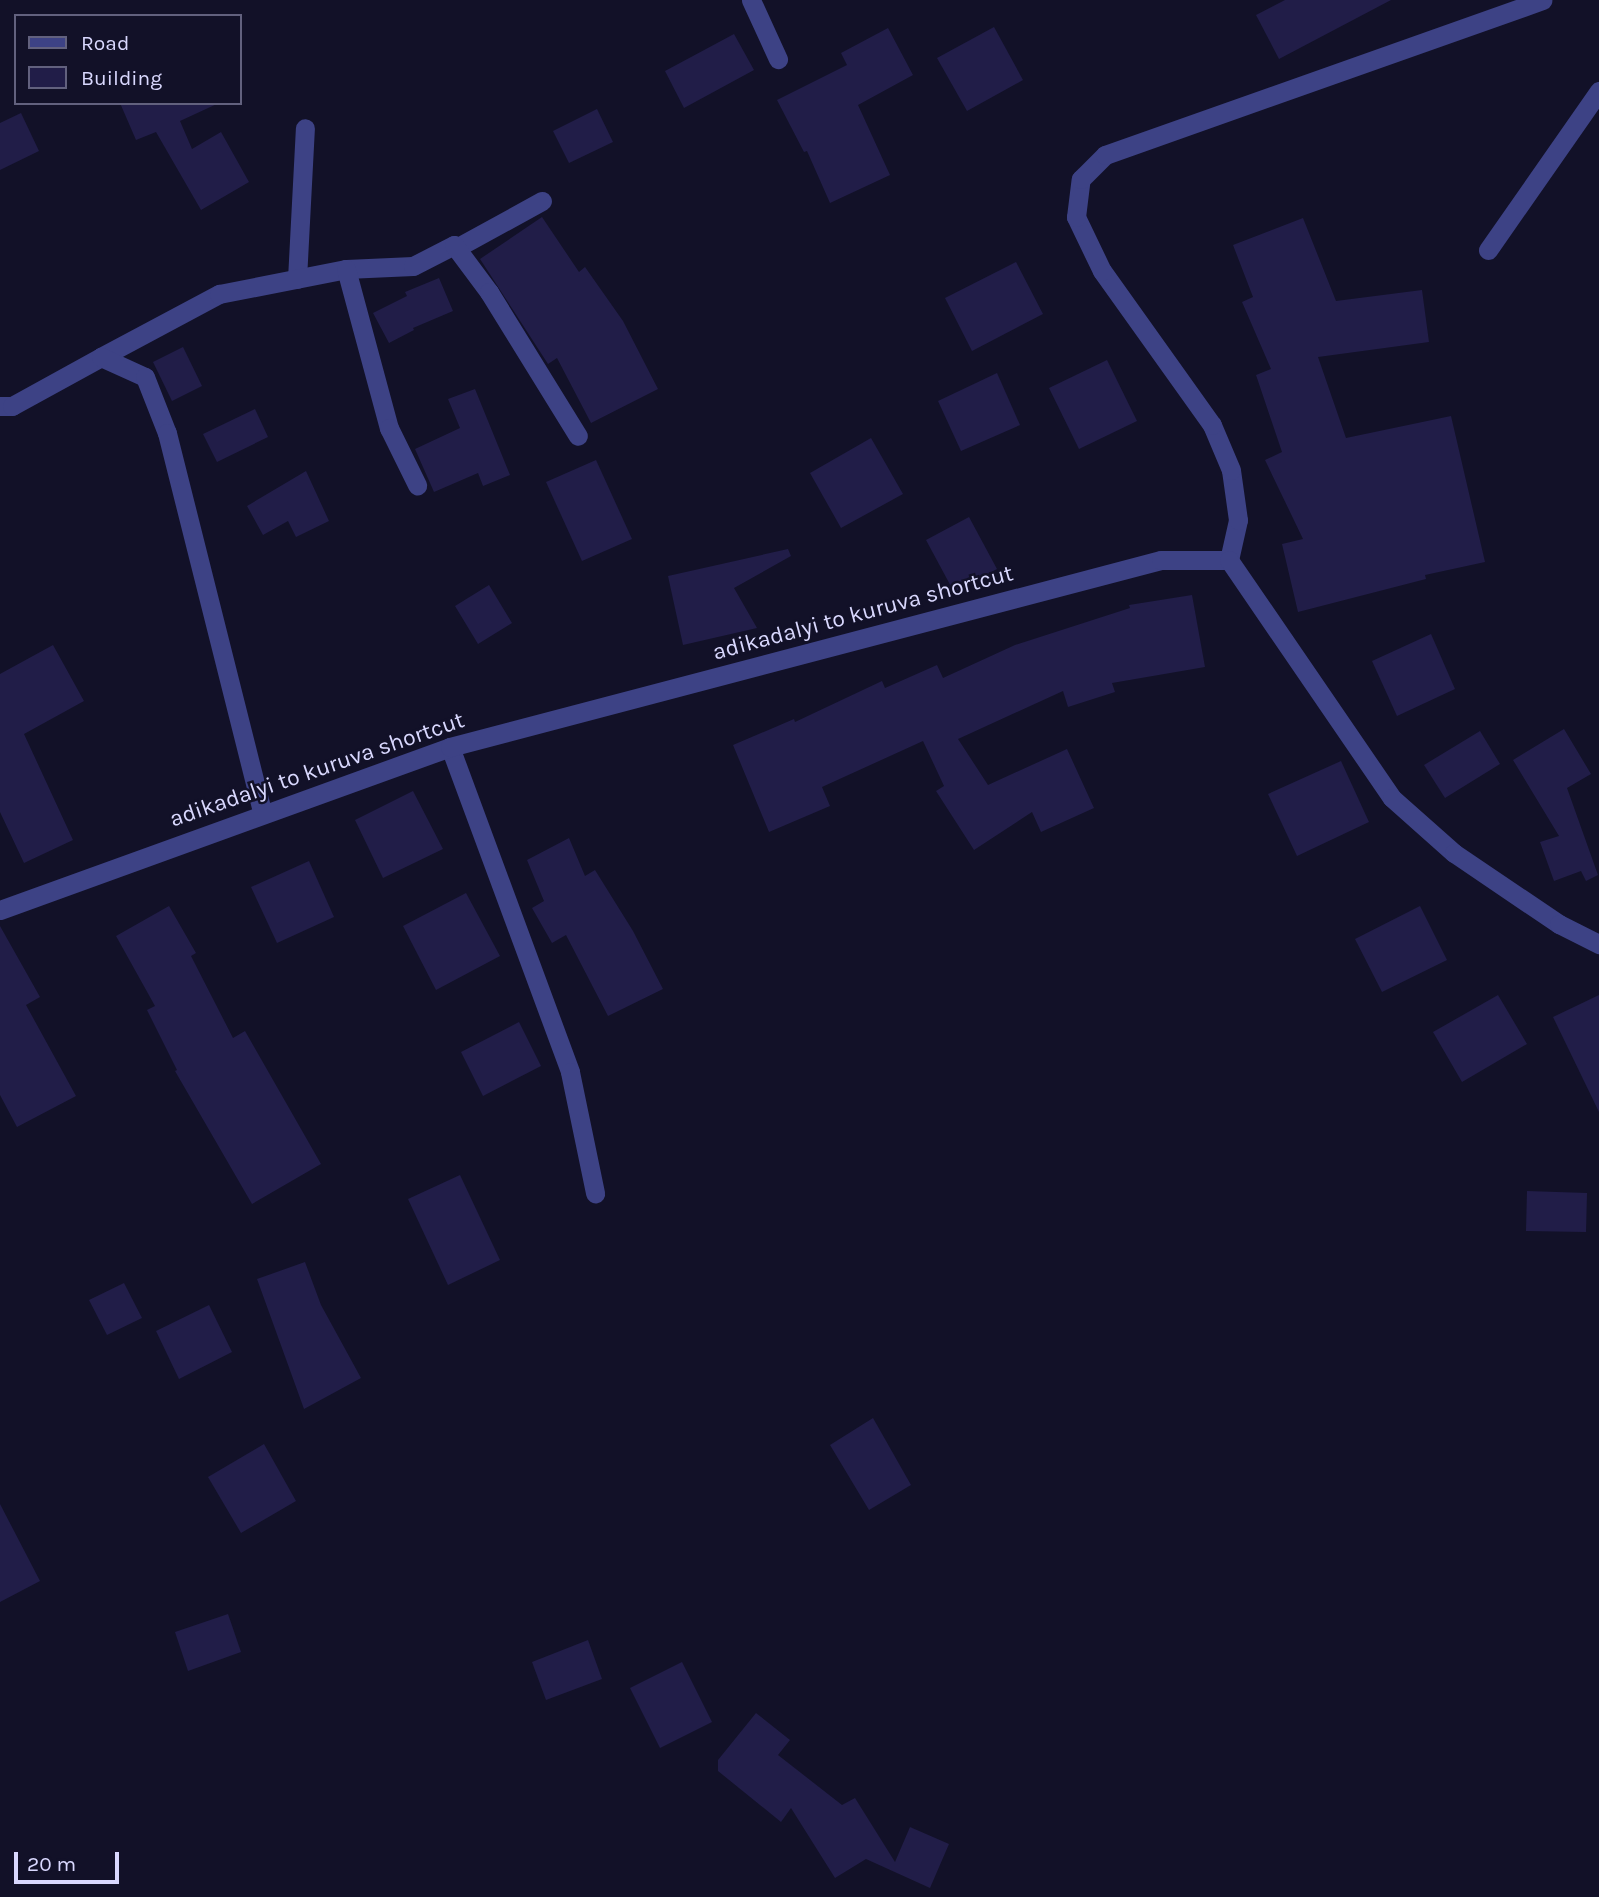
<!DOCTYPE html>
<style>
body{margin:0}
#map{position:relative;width:1599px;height:1897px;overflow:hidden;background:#121128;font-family:Karla,sans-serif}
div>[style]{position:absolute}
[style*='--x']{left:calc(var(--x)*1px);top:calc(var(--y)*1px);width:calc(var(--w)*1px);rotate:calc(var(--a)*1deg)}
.building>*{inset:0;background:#211d48}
.minor>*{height:19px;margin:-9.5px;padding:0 9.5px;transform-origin:9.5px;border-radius:9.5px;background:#3d4285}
span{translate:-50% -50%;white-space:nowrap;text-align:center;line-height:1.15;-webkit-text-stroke:5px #121128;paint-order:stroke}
.street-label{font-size:23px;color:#d9d8fe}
.legend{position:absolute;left:14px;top:14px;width:228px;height:91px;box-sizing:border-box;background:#121128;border:2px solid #62617e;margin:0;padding:9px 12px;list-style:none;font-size:21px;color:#d9d8fe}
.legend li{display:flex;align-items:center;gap:14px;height:35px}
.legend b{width:35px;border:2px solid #62617e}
.scale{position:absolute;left:14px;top:1852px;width:105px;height:32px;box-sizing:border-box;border:4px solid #d9d8fe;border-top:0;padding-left:9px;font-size:21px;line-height:24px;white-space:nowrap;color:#d9d8fe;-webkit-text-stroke:5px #121128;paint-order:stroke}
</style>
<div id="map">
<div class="building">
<i style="clip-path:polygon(1285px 0,1391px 0,1279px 59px,1256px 15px)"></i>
<i style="clip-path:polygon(994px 27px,1023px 80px,967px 111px,937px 58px)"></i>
<i style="clip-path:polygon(888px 28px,913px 75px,858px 105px,890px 175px,830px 203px,807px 151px,804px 152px,777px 100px,847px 65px,841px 53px)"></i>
<i style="clip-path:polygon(734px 34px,754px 70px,684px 108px,665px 71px)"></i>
<i style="clip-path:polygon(120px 103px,219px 103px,180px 121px,192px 149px,221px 132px,249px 182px,201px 210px,156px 132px,136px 140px)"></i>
<i style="clip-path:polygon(597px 109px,613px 142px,569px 163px,553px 131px)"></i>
<i style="clip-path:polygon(21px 113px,39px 151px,0 170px,0 123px)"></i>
<i style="clip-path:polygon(542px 217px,579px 272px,585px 267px,623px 321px,658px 389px,591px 423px,557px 358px,548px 364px,480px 259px)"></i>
<i style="clip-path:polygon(1303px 218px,1336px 301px,1422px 290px,1429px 342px,1318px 357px,1346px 438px,1451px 416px,1485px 562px,1425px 575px,1426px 579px,1298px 612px,1282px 544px,1303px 539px,1265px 460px,1282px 452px,1256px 375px,1271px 369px,1242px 302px,1253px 297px,1233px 245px)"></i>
<i style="clip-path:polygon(1016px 262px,1043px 314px,972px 351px,945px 298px)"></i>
<i style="clip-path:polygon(439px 278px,453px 311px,413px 328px,414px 330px,389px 343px,373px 313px,407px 296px,405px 292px)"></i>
<i style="clip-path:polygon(183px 347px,202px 386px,172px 401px,153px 362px)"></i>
<i style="clip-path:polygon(1107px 360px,1137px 421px,1079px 449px,1049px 388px)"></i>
<i style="clip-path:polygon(997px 373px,1020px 425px,961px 451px,938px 401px)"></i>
<i style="clip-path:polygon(475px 389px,510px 475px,483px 486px,478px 473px,434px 492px,415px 449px,460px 428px,448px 399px)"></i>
<i style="clip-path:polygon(255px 409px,268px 437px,217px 462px,203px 434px)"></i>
<i style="clip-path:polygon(871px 438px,903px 494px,841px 528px,810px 473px)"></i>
<i style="clip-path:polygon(596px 460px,632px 539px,582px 561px,546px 482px)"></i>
<i style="clip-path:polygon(306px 471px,329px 521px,296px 537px,288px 521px,263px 535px,247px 506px)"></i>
<i style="clip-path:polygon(969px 517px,997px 569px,954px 592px,926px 540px)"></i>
<i style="clip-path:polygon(788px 549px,791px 556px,734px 588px,757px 628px,683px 645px,668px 576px)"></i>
<i style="clip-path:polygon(489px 585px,512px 623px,478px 644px,455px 606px)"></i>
<i style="clip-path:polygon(1192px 595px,1205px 667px,1112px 683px,1115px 692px,1068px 707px,1063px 691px,958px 739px,988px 785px,1067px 749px,1094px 808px,1041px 832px,1032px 812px,974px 850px,936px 791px,944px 786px,923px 741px,822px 787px,830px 806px,769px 832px,733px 745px,794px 719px,795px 722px,882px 681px,885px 688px,937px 665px,943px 678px,1015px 645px,1130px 608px,1129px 605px)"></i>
<i style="clip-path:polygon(1431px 634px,1455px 689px,1397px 716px,1372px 661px)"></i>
<i style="clip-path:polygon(53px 645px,84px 701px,24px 734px,73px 840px,24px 863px,0 812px,0 674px)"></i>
<i style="clip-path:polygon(1564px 729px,1591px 774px,1567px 788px,1598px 875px,1586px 881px,1581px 871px,1554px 881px,1540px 842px,1559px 836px,1513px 760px)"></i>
<i style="clip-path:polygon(1480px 731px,1500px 764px,1445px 798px,1424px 765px)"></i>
<i style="clip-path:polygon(1341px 761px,1369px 822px,1297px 856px,1268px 794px)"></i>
<i style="clip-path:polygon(413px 791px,443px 849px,383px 878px,355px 820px)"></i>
<i style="clip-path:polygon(569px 838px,585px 876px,595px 870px,633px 931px,663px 989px,608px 1016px,566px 935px,552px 943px,532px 908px,544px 901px,527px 860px)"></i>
<i style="clip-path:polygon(309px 861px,334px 917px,277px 943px,251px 887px)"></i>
<i style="clip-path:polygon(466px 893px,500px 956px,436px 990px,403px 926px)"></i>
<i style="clip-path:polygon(169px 906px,196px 953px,191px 956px,233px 1038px,245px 1031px,321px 1164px,252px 1204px,175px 1071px,177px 1070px,147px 1010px,155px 1006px,116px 936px)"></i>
<i style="clip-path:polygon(1420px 906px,1447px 960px,1382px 992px,1355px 939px)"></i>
<i style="clip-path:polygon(0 926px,40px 997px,26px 1005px,76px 1096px,17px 1127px,0 1095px)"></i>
<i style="clip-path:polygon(1498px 995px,1527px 1044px,1462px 1082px,1433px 1032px)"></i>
<i style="clip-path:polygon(1599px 995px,1599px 1112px,1553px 1017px)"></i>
<i style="clip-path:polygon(519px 1022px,541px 1066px,483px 1096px,461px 1052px)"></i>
<i style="clip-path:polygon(460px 1175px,500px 1260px,448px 1285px,408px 1199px)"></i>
<i style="clip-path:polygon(1527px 1191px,1587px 1193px,1586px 1232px,1526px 1231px)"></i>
<i style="clip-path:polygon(305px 1262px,321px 1305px,361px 1378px,304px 1409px,257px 1279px)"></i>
<i style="clip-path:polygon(124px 1283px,142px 1318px,107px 1335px,89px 1300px)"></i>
<i style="clip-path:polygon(209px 1305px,232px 1352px,179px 1379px,156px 1331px)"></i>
<i style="clip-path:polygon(873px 1418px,911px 1485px,869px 1510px,830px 1445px)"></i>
<i style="clip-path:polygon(264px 1444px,296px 1501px,241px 1533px,208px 1477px)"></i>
<i style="clip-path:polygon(0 1504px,40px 1581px,0 1602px)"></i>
<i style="clip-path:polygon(228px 1614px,241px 1652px,188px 1671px,175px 1632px)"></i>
<i style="clip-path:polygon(588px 1640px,602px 1679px,546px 1700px,532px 1662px)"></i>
<i style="clip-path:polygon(682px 1662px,712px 1722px,660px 1748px,630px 1688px)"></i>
<i style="clip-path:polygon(756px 1713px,790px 1740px,778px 1755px,842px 1805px,855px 1798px,895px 1862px,910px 1827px,949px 1844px,930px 1888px,866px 1859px,835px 1878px,791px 1808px,781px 1822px,718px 1771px,718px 1760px)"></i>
</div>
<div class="minor">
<i style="--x:751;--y:0;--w:65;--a:65.4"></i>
<i style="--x:456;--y:248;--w:98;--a:-28.7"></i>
<i style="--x:1488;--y:250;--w:194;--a:-55.1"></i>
<i style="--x:346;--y:269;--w:67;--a:-2.6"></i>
<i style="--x:413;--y:266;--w:46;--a:-27.1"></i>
<i style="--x:454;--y:245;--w:59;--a:53.3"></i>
<i style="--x:489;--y:292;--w:169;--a:58.3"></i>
<i style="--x:297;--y:279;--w:151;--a:-87"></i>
<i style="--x:101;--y:357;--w:134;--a:-28.1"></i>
<i style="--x:219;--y:294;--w:129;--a:-11.1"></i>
<i style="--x:346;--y:269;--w:165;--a:74.9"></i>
<i style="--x:389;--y:428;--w:64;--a:63.8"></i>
<i style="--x:0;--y:406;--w:12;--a:0"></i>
<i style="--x:12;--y:406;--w:102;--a:-28.8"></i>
<i style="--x:101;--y:357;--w:48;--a:24.4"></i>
<i style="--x:145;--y:377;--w:60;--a:68.6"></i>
<i style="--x:167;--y:433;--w:393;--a:75.9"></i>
<i style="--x:1229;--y:560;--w:41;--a:-77.3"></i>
<i style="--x:1238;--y:520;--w:50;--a:-98"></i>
<i style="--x:1231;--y:470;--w:49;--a:-112.9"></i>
<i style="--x:1212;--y:425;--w:189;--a:-125.5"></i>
<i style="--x:1102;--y:271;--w:60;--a:-115.7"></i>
<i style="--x:1076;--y:217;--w:38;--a:-83"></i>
<i style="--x:1081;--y:179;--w:34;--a:-45"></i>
<i style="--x:1105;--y:155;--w:464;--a:-19.5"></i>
<i style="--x:450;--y:747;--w:346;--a:69.7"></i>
<i style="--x:570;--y:1072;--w:124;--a:78.3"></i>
<i style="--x:0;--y:910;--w:479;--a:-19.9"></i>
<i style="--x:450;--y:747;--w:735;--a:-14.74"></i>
<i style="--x:1161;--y:560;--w:68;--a:0"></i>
<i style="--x:1229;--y:560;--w:288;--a:55.6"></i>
<i style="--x:1392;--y:798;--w:83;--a:41.6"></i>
<i style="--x:1454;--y:853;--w:127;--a:34.1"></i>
<i style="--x:1559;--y:924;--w:45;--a:26.6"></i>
</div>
<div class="street-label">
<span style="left:863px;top:613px;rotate:-15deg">adikadalyi to kuruva shortcut</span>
<span style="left:317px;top:770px;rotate:-19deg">adikadalyi to kuruva shortcut</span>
</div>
<ul class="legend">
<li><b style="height:9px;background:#3d4285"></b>Road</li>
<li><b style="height:19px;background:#211d48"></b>Building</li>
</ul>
<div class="scale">20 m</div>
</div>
